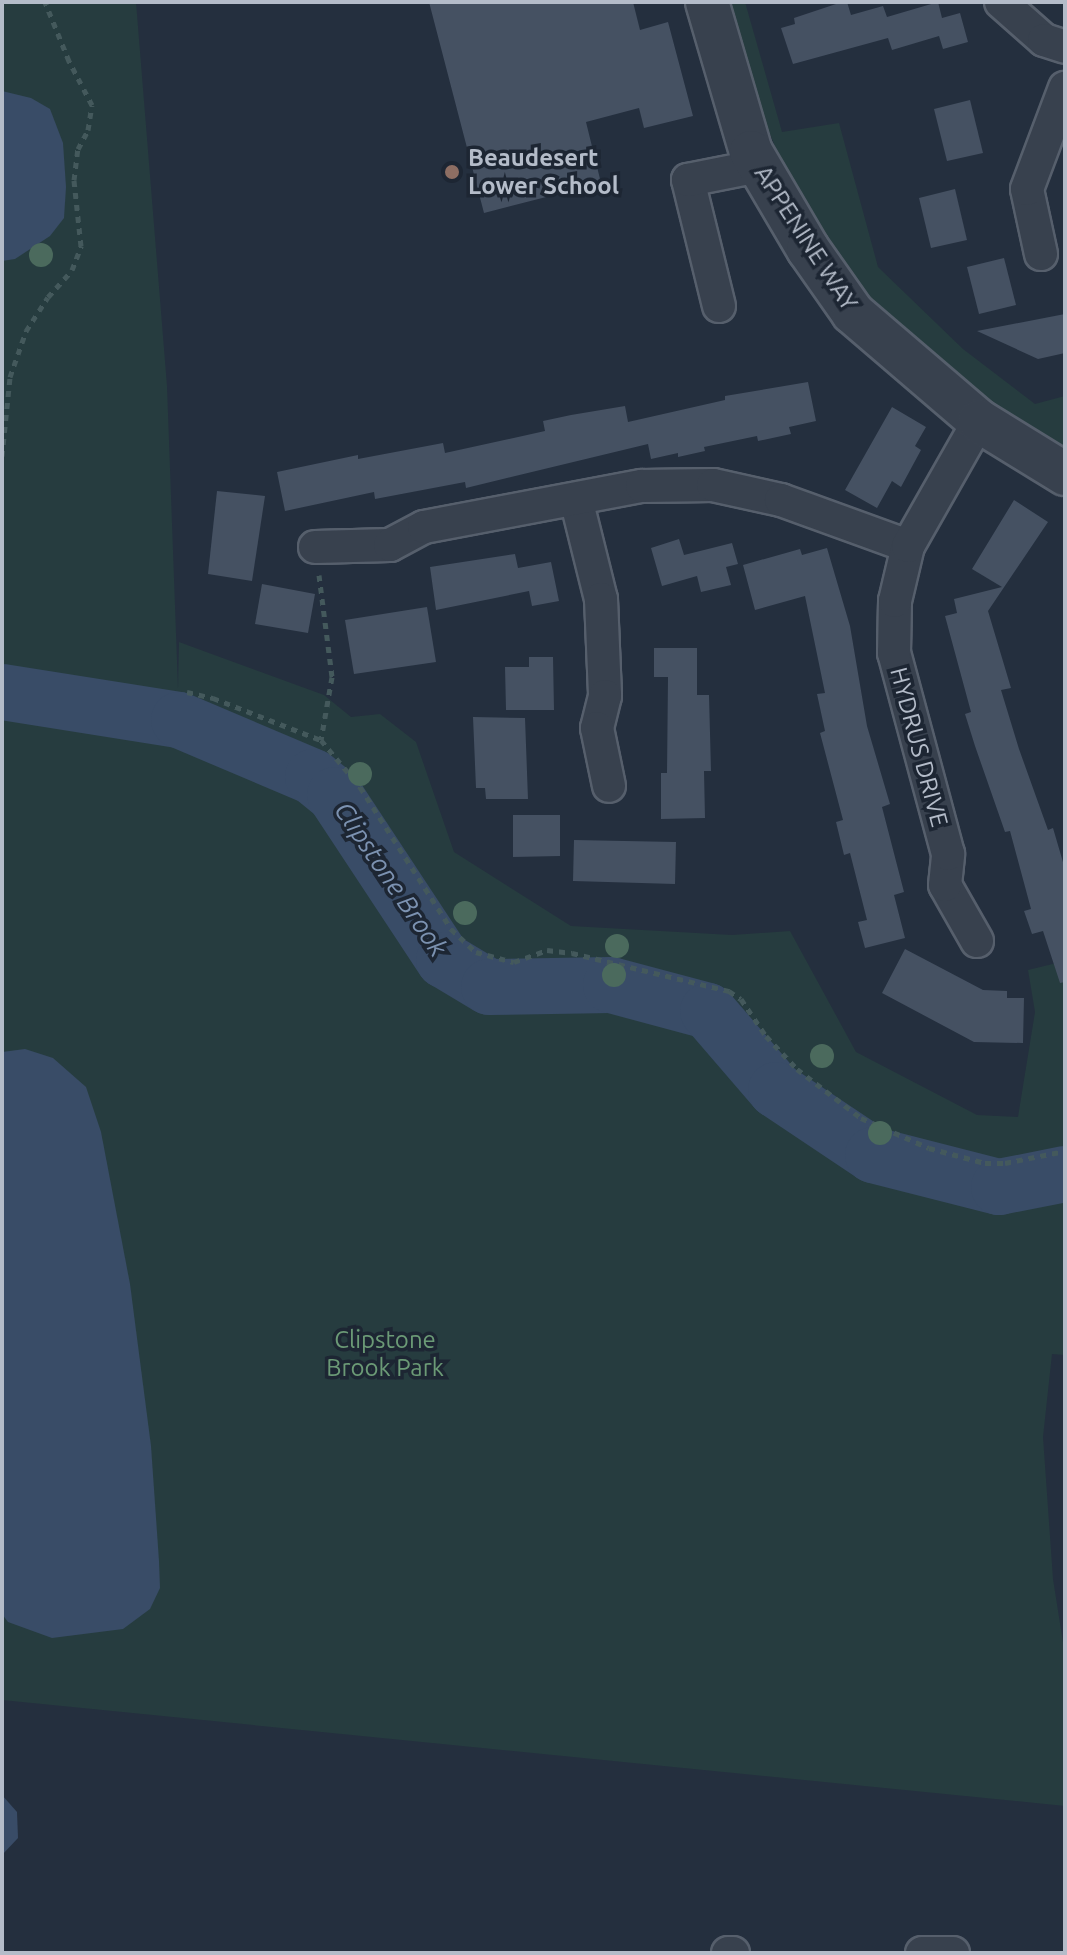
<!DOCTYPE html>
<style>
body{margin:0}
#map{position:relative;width:1067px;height:1955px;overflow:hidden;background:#242f3e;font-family:Ubuntu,sans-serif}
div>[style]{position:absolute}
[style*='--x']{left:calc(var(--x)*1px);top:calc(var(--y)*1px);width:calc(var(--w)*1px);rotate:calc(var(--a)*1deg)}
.green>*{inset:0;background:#263c3f}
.water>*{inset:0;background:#394c67}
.river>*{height:56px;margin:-28px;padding:0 28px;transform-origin:28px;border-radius:28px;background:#394c67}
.building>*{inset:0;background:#455162}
.path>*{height:5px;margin-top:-2.5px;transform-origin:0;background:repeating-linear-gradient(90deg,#44595c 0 6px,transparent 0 12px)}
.roads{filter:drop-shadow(2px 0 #565f6c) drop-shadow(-2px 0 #565f6c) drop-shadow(0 2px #565f6c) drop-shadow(0 -2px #565f6c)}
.minor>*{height:32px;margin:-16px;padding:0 16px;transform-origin:16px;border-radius:16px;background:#38414e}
.tertiary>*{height:42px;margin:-21px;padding:0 21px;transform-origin:21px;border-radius:21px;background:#38414e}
.trees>*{width:24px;height:24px;margin:-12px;border-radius:50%;background:#4b6a5d}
.dots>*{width:22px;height:22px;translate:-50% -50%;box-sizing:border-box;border:4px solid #1d2633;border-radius:50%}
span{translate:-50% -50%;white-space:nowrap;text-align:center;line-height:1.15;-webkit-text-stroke:7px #1d2633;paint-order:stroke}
.poi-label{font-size:24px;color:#b4bcc9;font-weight:700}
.left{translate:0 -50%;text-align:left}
.street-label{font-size:24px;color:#b4bcc9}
.park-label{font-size:24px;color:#6b9a76}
.water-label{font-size:26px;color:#7c92b1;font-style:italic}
.frame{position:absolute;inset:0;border:4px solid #b4bcc9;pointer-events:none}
</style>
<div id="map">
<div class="green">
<i style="clip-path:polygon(2px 2px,136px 2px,167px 386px,178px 688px,179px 642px,324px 695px,351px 717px,380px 714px,416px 742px,454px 852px,571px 926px,732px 935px,790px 931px,856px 1052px,977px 1115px,1018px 1117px,1035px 1012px,1028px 970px,1065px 961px,1065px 1162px,1004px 1176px,878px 1146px,785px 1084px,714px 1006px,613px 977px,491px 979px,450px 955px,340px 790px,317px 770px,179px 712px,180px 720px,272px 760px,335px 795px,444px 960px,488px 987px,611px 985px,708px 1011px,776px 1090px,873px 1155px,999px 1187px,1065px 1174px,1065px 1355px,1052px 1354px,1043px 1437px,1053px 1579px,1065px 1655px,1065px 1806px,2px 1700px)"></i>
<i style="clip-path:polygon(730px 2px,745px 2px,782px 132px,839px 123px,878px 267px,963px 349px,1035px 404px,1065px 396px,1065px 452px,1009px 418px,948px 370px,873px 303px,825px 250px,792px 187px,765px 122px)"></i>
</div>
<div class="water">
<i style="clip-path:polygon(2px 91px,31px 98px,50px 109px,63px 143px,66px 187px,64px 218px,50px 236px,15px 259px,2px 261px)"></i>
<i style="clip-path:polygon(25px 1049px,53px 1058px,86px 1087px,101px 1132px,130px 1284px,151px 1446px,159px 1561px,160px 1588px,150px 1609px,123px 1629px,52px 1638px,8px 1622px,2px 1614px,2px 1052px)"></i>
<i style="clip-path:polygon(2px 1795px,17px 1812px,18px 1838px,2px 1855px)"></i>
</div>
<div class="river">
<i style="--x:2;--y:692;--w:179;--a:9"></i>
<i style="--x:179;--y:720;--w:146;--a:23"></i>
<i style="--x:313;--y:777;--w:28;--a:39"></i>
<i style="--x:335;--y:795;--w:198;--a:56.6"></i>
<i style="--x:444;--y:960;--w:52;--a:31"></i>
<i style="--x:489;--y:987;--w:122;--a:-0.9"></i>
<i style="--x:611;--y:985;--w:100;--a:15"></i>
<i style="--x:708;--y:1011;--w:104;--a:49.3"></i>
<i style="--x:776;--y:1090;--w:117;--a:33.8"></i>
<i style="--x:873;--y:1155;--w:130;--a:14.3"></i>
<i style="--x:999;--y:1187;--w:67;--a:-11.1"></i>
</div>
<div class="building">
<i style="clip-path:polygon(429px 2px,633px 2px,640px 30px,668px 22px,693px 116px,644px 128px,639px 108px,586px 122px,601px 183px,484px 213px)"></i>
<i style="clip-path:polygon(842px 2px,847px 2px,851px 15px,883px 6px,887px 17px,938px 2px,942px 18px,960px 13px,968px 42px,943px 49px,939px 36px,892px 50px,888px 38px,793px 64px,781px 28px,795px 24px,794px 18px)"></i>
<i style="clip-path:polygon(970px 100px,983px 153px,947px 161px,934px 109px)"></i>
<i style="clip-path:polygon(955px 189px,967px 240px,931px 248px,919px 198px)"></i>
<i style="clip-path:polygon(1004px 258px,1016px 305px,979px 314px,967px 267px)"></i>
<i style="clip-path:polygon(1065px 314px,1065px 353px,1038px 359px,977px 331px)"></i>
<i style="clip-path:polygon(808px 382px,816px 421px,789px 427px,791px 434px,758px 441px,757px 436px,704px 447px,705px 451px,678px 457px,678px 453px,651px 459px,648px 444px,466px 488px,465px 482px,375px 499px,374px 492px,285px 511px,277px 472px,358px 455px,358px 459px,443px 443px,445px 453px,545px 431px,543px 421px,571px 415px,625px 406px,628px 422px,725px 400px,725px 396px)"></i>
<i style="clip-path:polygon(892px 407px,926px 427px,915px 446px,921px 450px,901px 487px,892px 481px,877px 508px,845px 490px)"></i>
<i style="clip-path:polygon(217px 491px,265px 496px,252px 581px,208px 574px)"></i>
<i style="clip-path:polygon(1014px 500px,1048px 522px,988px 611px,1011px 688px,1001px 690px,1019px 749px,1048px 830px,1053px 828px,1065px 869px,1065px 982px,1060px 983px,1043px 931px,1032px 934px,1024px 911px,1031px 909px,1010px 831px,1005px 832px,975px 746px,965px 714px,971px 712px,945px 616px,957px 613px,954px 599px,1002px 587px,972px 569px)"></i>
<i style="clip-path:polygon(679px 539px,684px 555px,732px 543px,738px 564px,726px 567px,731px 585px,701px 592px,697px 576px,662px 586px,651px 548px)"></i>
<i style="clip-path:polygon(827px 548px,850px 626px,867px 726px,890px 804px,882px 807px,904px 892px,894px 895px,905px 938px,865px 948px,858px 922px,867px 920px,850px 853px,844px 855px,836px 822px,843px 820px,820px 733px,825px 731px,817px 694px,825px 693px,805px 596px,755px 610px,743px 565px,800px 549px,802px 555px)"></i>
<i style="clip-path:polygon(515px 554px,518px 568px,551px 562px,559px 601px,532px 606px,529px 591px,436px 610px,430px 567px)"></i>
<i style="clip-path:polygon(262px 584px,315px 594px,308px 633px,255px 624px)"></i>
<i style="clip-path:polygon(427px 607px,436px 662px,354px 674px,345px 620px)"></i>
<i style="clip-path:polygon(654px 648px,697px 648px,697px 695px,709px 695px,711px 771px,704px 771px,705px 818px,661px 819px,661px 773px,667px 773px,668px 677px,654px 677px)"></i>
<i style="clip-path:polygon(529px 657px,553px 657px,554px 710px,506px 710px,505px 667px,529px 667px)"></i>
<i style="clip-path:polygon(473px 717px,525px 718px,528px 799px,486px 799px,485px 788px,476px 788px)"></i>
<i style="clip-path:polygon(513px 815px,560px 815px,560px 856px,513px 857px)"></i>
<i style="clip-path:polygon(574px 840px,676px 842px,675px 884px,573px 881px)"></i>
<i style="clip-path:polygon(905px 949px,983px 990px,1007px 991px,1007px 998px,1024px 998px,1023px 1043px,974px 1042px,882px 993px)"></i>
</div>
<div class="path">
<i style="--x:2;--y:456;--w:79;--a:-84.2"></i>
<i style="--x:10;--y:377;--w:49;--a:-70.8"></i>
<i style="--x:26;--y:331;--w:40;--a:-57.1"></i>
<i style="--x:48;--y:297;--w:36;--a:-48"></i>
<i style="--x:72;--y:270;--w:26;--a:-69"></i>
<i style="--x:81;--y:246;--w:66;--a:-96.1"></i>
<i style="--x:74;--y:180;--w:31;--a:-83"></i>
<i style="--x:78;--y:149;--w:21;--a:-62"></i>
<i style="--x:88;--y:130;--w:25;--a:-81"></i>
<i style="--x:92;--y:105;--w:50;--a:-117.6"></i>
<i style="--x:69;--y:61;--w:64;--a:-112.1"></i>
<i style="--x:319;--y:575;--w:103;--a:82.7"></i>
<i style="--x:332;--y:677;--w:64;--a:99.9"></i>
<i style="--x:321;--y:740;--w:61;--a:50.3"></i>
<i style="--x:360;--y:787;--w:169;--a:57.3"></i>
<i style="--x:451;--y:929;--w:34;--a:43"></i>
<i style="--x:476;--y:952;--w:39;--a:15"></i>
<i style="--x:514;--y:962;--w:35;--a:-20"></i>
<i style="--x:547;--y:950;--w:25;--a:7"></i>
<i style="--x:572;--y:953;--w:162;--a:13.6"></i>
<i style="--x:729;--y:991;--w:14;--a:34"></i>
<i style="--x:741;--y:999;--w:45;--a:56"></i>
<i style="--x:766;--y:1036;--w:45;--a:46.8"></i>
<i style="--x:797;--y:1069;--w:81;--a:37.4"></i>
<i style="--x:861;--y:1118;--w:74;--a:23.8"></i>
<i style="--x:929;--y:1148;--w:58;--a:15"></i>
<i style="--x:985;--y:1163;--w:20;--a:0"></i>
<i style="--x:1005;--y:1163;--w:61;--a:-11.3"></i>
<i style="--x:187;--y:692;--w:27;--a:13"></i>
<i style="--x:213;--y:698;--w:116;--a:21.3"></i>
</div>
<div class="roads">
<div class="minor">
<i style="--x:1001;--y:2;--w:57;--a:41.5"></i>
<i style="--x:1044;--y:40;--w:22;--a:18"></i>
<i style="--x:1041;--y:254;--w:66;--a:-102.2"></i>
<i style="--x:1027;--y:189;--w:108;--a:-69.4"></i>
<i style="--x:719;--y:306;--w:130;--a:-103.8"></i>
<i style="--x:688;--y:180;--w:72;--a:-11.2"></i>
<i style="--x:576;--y:499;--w:103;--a:76"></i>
<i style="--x:601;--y:599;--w:97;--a:87.6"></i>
<i style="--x:605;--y:696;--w:33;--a:104"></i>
<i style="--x:597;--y:728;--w:59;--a:78.3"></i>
<i style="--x:315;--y:547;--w:75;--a:-1.5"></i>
<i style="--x:390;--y:545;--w:38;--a:-28"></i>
<i style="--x:424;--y:527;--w:222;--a:-10.7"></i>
<i style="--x:642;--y:486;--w:71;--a:-0.8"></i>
<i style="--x:713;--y:485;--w:70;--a:12.4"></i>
<i style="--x:781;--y:500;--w:135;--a:19.9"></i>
<i style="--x:977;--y:941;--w:64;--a:-119.7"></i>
<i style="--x:945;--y:885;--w:31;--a:-84"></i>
<i style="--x:948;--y:854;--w:208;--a:-105"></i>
<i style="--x:894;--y:653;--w:52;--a:-88.9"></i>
<i style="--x:895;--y:601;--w:57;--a:-76.7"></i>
<i style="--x:908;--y:546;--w:144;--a:-60.4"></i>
<i style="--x:728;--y:1953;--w:5;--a:0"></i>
<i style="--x:922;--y:1953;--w:31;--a:0"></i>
</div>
<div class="tertiary">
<i style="--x:707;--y:2;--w:156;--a:73.7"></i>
<i style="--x:751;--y:152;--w:113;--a:59.6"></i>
<i style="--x:808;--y:249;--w:78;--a:54.9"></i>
<i style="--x:853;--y:313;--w:166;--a:40.6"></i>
<i style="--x:979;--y:421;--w:101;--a:31.6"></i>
</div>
</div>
<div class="trees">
<i style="left:41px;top:255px"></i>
<i style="left:360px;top:774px"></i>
<i style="left:465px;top:913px"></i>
<i style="left:617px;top:946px"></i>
<i style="left:614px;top:975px"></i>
<i style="left:822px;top:1056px"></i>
<i style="left:880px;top:1133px"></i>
</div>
<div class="dots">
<i style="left:452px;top:172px;background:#8d6e63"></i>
</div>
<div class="poi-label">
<span class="left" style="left:468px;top:172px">Beaudesert<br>Lower School</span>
</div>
<div class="street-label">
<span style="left:806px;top:238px;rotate:57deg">APPENINE WAY</span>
<span style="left:919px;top:747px;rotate:75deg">HYDRUS DRIVE</span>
</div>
<div class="park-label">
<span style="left:385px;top:1354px">Clipstone<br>Brook Park</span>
</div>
<div class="water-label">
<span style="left:391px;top:879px;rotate:56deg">Clipstone Brook</span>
</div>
<div class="frame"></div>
</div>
